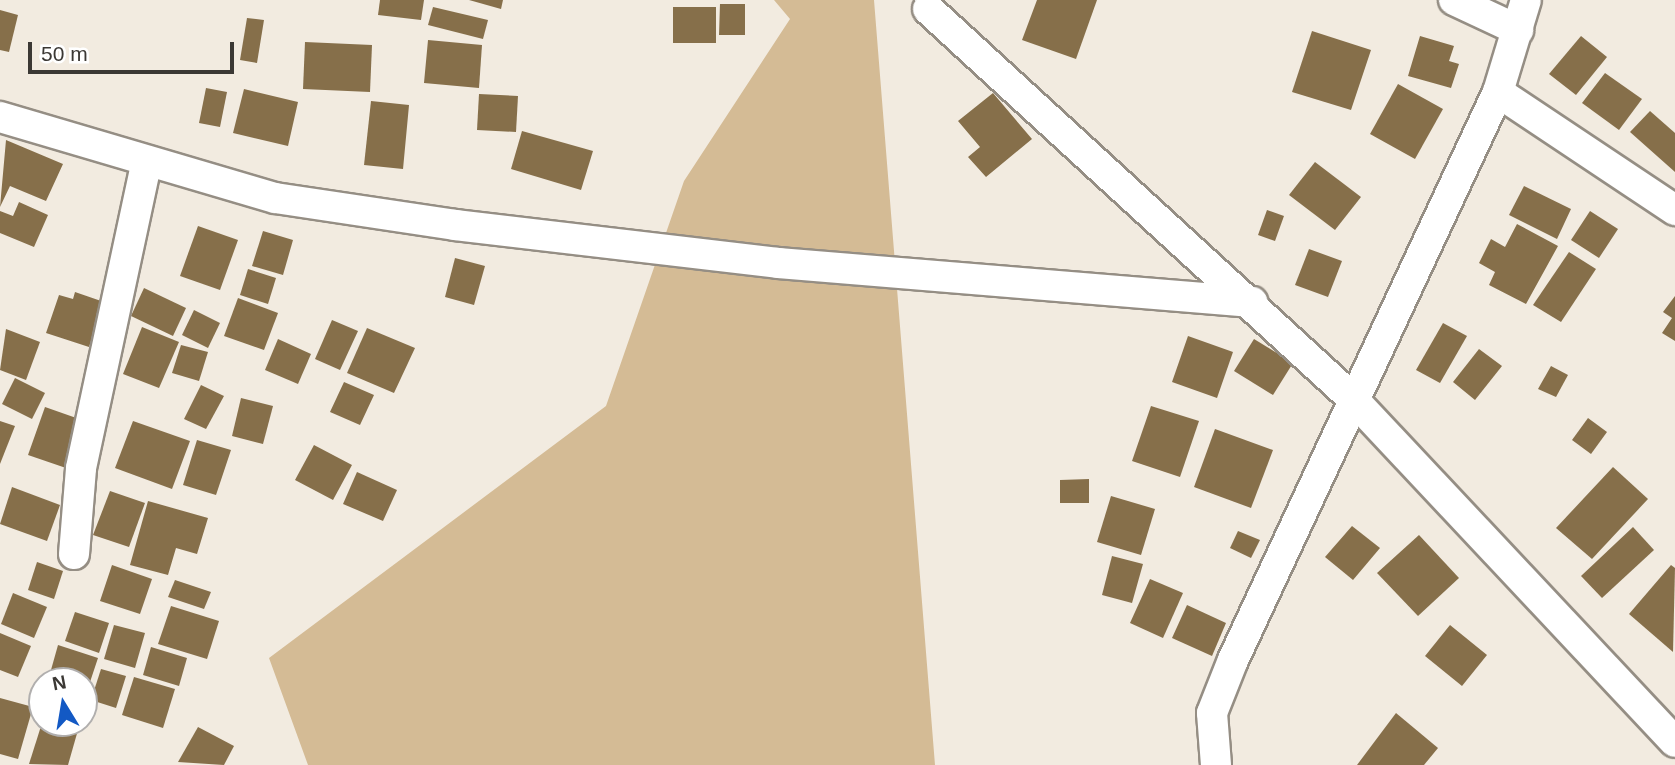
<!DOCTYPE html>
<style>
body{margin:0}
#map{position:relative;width:1675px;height:765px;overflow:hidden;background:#f2ebe0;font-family:Arial,sans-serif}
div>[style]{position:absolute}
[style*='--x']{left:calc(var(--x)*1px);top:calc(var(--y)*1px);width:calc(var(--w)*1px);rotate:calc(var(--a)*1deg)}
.green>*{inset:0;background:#d4bb95}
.building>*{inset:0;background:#866f4a}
.roads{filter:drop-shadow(2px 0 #958e84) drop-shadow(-2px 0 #958e84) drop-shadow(0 2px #958e84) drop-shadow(0 -2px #958e84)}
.minor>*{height:30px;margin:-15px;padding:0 15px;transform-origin:15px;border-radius:15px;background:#fff}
span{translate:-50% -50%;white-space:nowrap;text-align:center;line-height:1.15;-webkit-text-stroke:7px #fff;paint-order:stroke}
.north{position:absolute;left:28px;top:667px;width:70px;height:70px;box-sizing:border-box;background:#fff;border:2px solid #b1afae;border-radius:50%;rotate:349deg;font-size:19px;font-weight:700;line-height:28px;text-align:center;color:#3b3834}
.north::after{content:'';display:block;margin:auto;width:24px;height:32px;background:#1359c4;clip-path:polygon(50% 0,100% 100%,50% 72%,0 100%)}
.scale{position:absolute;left:28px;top:42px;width:206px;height:32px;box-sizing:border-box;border:4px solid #3b3834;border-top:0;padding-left:9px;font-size:21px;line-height:24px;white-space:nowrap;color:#3b3834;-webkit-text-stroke:5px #fff;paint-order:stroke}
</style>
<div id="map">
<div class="green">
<i style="clip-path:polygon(774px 0,874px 0,935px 765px,308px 765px,269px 658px,606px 406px,684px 181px,790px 19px)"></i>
</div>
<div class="building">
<i style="clip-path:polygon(380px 0,424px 0,421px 20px,378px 15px)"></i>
<i style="clip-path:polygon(469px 0,503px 0,501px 9px)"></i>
<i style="clip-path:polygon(1037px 0,1097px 0,1076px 59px,1022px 40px)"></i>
<i style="clip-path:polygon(720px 4px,745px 4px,745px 35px,719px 35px)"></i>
<i style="clip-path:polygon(433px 7px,488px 20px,483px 39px,428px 25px)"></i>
<i style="clip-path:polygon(673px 7px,716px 7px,716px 43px,673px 43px)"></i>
<i style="clip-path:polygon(0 10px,18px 15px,9px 52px,0 50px)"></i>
<i style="clip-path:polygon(247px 18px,264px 20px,257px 63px,240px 60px)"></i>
<i style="clip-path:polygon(1312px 31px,1371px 50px,1351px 110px,1292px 92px)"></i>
<i style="clip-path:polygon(1420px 36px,1454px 46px,1449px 61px,1459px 64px,1451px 88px,1408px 76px)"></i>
<i style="clip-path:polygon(1581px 36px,1607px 57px,1576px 95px,1549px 74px)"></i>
<i style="clip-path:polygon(428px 40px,482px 45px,479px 88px,424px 83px)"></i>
<i style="clip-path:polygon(305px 42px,372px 45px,370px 92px,303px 89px)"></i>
<i style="clip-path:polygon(1605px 73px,1642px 99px,1619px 130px,1582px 103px)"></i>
<i style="clip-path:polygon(1398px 84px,1443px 109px,1415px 159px,1370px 134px)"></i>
<i style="clip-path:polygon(206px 88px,227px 92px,220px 127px,199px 123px)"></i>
<i style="clip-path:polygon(244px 89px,298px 102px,288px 146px,233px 133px)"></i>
<i style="clip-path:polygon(993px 93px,1032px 139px,986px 177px,968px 157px,980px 147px,958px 121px)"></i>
<i style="clip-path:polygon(479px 94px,518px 96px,516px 132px,477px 130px)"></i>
<i style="clip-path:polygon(371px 101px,409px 105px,403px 169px,364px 165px)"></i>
<i style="clip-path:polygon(1650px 111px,1675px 133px,1675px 172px,1630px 132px)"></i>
<i style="clip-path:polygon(522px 131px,593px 151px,581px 190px,511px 169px)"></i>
<i style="clip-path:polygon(6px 140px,63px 164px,46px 201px,10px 186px,0 207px)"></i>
<i style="clip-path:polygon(1315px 162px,1361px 197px,1335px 230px,1289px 195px)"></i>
<i style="clip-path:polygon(1524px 186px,1571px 209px,1557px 239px,1509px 215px)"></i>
<i style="clip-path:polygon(19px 202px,48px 215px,34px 247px,0 233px,0 211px,13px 216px)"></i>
<i style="clip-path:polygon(1267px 210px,1284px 216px,1275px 241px,1258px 235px)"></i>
<i style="clip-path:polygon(1590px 211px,1618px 229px,1599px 258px,1571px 240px)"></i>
<i style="clip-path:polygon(1517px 224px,1558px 246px,1526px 304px,1489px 285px,1495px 272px,1479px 263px,1491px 239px,1505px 247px)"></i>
<i style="clip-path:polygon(198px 226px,238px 240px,220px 290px,180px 276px)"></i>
<i style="clip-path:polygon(263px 231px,293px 240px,283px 275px,252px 266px)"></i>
<i style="clip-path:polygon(1309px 249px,1342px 261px,1328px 297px,1295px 285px)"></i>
<i style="clip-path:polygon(1569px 252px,1596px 269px,1561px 322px,1533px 305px)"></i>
<i style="clip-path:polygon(455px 258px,485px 266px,474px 305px,445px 297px)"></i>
<i style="clip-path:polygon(248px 269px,276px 278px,268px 304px,240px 295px)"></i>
<i style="clip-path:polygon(144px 288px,186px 308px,173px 336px,131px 316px)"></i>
<i style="clip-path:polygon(75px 292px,104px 302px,89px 347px,46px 333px,59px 295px,73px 299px)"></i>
<i style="clip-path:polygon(1675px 296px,1675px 341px,1662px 333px,1672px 318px,1663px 312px)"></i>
<i style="clip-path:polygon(238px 298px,278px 313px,264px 350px,224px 336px)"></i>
<i style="clip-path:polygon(194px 310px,220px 323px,208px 348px,182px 335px)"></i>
<i style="clip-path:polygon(332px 320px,358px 331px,340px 370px,315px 359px)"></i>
<i style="clip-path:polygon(1443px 323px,1467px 336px,1440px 383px,1416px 370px)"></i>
<i style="clip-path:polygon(142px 327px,179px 342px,159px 388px,123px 374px)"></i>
<i style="clip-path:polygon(367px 328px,415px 348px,394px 393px,347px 373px)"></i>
<i style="clip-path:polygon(6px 329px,40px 342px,26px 380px,0 370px)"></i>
<i style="clip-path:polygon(1188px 336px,1233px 352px,1217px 398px,1172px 382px)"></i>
<i style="clip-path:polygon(278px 339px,311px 354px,298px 384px,265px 370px)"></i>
<i style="clip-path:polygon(1254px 339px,1293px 363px,1273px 395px,1234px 371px)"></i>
<i style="clip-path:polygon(181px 345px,208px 352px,199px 381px,172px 373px)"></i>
<i style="clip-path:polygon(1479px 349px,1502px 366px,1475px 400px,1453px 382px)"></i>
<i style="clip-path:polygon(1551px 366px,1568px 375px,1556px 397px,1538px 389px)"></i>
<i style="clip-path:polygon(15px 378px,45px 393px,32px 419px,2px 404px)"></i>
<i style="clip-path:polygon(344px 382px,374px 395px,360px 425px,330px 412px)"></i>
<i style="clip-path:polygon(201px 385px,224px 396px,206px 429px,184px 419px)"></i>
<i style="clip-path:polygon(241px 398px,273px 406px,263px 444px,232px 436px)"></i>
<i style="clip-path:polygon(1151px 406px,1199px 421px,1180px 477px,1132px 461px)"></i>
<i style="clip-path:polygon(45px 407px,82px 420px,66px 468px,28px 455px)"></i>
<i style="clip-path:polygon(1588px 418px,1607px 432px,1591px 454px,1572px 440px)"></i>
<i style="clip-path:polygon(0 421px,15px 426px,0 464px)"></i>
<i style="clip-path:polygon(133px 421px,190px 441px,172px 489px,115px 468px)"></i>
<i style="clip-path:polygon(1215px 429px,1273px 450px,1251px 508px,1194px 487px)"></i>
<i style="clip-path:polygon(197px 440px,231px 450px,216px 495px,183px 485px)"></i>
<i style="clip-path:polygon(314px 445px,352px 465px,333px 500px,295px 480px)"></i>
<i style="clip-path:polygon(1613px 467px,1648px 499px,1592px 559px,1556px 528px)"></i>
<i style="clip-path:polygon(357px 472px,397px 490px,383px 521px,343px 504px)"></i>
<i style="clip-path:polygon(1089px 479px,1089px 503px,1060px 503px,1060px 480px)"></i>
<i style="clip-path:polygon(12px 487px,60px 505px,47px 541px,0 524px)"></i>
<i style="clip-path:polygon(110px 491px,145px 503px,129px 547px,93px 535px)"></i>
<i style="clip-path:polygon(1111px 496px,1155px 509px,1141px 555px,1097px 542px)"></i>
<i style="clip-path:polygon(148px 501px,208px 518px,197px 554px,176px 548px,168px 575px,130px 565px)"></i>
<i style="clip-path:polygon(1352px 526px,1380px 548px,1353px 580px,1325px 557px)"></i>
<i style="clip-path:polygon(1633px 527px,1654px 550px,1602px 598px,1581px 576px)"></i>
<i style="clip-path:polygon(1238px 531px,1260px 540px,1251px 558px,1230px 548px)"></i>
<i style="clip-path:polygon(1419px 535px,1459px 578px,1418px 616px,1377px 573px)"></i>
<i style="clip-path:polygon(1112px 556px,1143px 564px,1132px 603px,1102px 595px)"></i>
<i style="clip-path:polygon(37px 562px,63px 571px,54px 599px,28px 590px)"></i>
<i style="clip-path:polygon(112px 565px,152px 579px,140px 614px,100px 601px)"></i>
<i style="clip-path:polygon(1671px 565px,1675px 568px,1673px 652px,1629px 614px)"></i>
<i style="clip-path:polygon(1150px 579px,1183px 593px,1163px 638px,1130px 623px)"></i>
<i style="clip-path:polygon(175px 580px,211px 592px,204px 609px,168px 597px)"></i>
<i style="clip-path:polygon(13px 593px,47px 607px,34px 638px,1px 624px)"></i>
<i style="clip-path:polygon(1187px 605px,1226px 623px,1212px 656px,1172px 638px)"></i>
<i style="clip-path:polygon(171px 606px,219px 621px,207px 659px,158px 644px)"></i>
<i style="clip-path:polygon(75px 612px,109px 623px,99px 653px,65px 641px)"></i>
<i style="clip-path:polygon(114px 625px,145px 633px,135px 668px,104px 659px)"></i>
<i style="clip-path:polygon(1450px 625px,1487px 655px,1462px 686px,1425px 656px)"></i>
<i style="clip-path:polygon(0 633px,31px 646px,18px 677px,0 670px)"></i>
<i style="clip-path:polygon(58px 645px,98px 658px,90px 682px,51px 670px)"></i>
<i style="clip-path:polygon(151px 647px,187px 658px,179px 686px,143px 675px)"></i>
<i style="clip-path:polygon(101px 669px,126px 676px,116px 708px,91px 700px)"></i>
<i style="clip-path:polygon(134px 677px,175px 689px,163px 728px,122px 715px)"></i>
<i style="clip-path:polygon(0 698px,33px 707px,18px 759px,0 754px)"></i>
<i style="clip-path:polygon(1396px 713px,1438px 748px,1424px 765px,1357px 765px)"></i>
<i style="clip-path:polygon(42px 723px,80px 723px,68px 765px,29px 764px)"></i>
<i style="clip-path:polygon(198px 727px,234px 746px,224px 765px,178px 762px)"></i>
</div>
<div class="roads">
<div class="minor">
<i style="--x:1454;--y:0;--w:71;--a:25.1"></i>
<i style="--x:928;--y:9;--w:574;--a:42.53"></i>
<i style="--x:1351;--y:397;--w:473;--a:46.8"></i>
<i style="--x:1498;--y:92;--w:213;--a:33.7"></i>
<i style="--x:0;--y:117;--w:287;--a:16.4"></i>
<i style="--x:275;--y:198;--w:182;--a:8.5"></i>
<i style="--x:455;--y:225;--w:325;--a:6.7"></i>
<i style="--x:778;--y:263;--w:476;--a:4.7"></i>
<i style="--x:74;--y:554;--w:86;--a:-85.3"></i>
<i style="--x:81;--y:468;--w:314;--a:-77.9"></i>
<i style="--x:1216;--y:765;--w:52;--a:-94.4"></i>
<i style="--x:1212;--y:713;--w:57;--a:-68.4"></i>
<i style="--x:1233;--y:660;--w:627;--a:-64.99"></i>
<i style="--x:1498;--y:92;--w:96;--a:-73.1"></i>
</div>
</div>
<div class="north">N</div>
<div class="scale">50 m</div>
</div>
